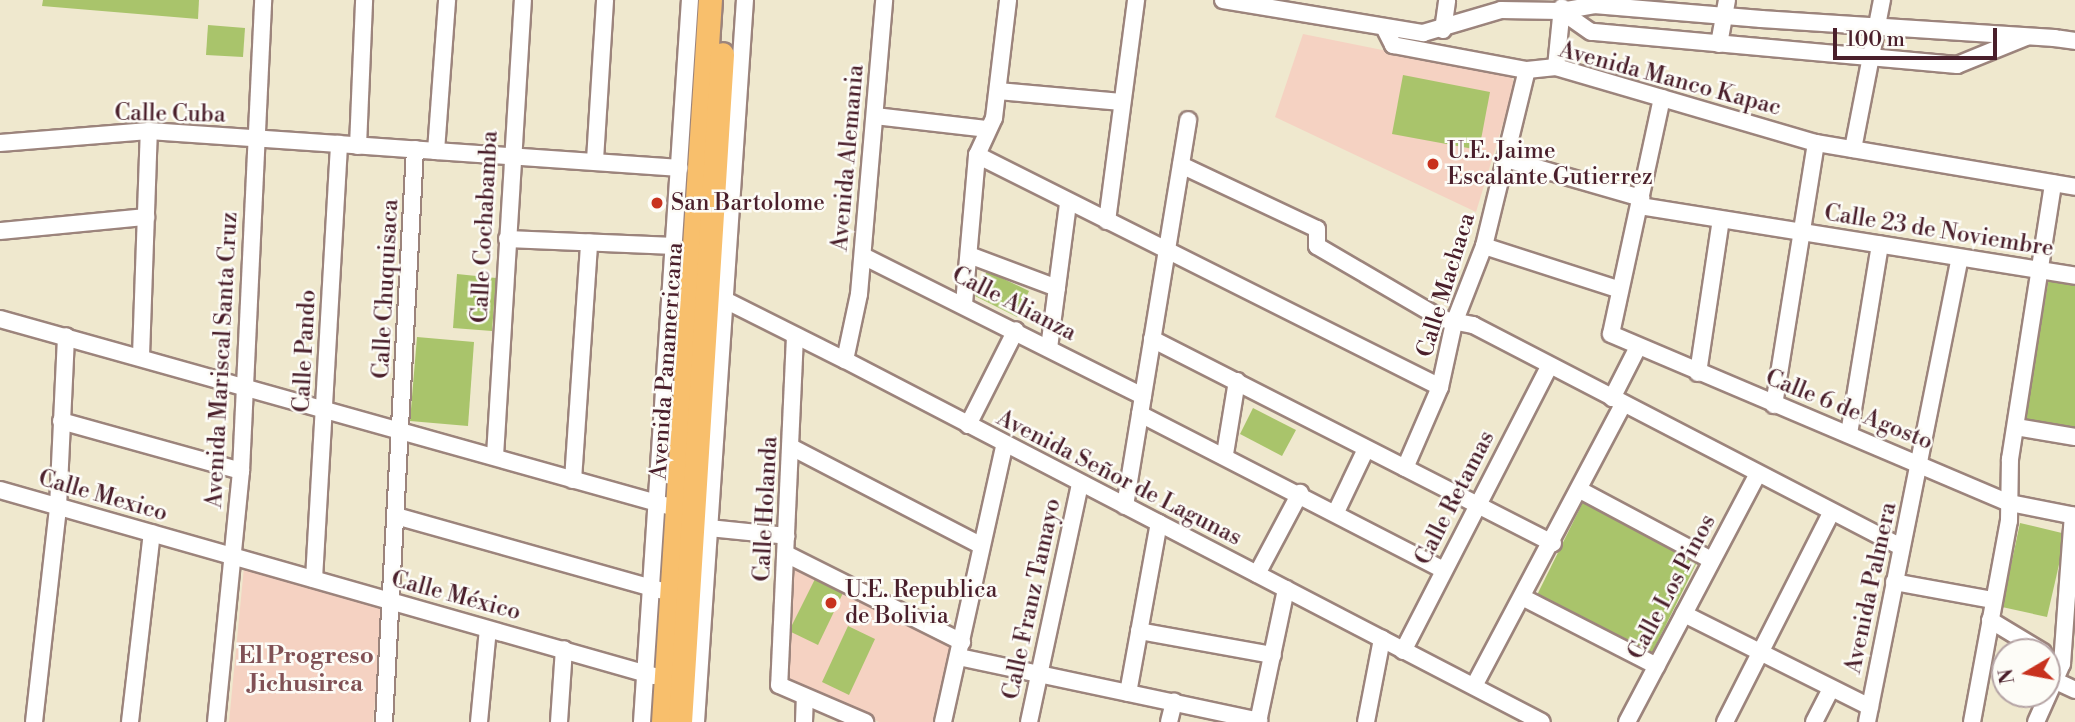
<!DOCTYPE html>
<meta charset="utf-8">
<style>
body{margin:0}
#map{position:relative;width:2075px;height:722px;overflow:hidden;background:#efe8ce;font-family:"Libre Bodoni",serif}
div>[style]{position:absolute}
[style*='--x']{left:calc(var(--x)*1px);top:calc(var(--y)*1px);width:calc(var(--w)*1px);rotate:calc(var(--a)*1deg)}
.built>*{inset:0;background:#f5d2c2}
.green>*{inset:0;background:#a9c46b}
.roads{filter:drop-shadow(2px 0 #9c847c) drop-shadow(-2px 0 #9c847c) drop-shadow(0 2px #9c847c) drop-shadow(0 -2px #9c847c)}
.minor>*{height:16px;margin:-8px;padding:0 8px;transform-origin:8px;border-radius:8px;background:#fff}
.highway>*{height:23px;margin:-11.5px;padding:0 11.5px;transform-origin:11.5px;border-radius:11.5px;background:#f8bf6c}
.dots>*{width:19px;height:19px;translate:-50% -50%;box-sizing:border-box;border:4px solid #fdfcf7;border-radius:50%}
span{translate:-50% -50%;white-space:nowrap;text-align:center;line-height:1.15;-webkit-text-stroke:5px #fdfcf7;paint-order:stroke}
.street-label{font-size:23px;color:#4a1f2b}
.poi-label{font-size:23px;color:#4a1f2b}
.left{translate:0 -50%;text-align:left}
.neighbourhood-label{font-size:24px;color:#805155;font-weight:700}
.north{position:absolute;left:1991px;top:638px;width:70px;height:70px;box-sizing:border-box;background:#fdfcf7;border:2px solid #b5a4a5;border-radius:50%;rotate:260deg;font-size:19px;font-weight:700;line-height:28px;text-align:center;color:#4a1f2b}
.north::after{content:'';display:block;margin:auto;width:24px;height:32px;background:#c8321e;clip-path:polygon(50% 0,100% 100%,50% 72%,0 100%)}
.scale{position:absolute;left:1833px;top:28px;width:164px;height:32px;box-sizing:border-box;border:4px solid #4a1f2b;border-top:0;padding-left:9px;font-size:21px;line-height:24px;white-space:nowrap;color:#4a1f2b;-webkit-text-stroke:5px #fdfcf7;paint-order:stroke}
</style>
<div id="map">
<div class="built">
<i style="clip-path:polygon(1303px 34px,1511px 76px,1515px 84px,1476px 212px,1275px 117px)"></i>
<i style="clip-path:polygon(791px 560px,955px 646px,938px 722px,879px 722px,784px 680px)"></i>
<i style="clip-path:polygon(244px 567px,384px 605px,373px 722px,229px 722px)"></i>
</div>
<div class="green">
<i style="clip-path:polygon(43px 0,199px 0,198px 19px,42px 6px)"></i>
<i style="clip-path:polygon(208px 25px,245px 28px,243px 57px,206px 55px)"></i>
<i style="clip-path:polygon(1403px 75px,1490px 92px,1479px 150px,1392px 134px)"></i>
<i style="clip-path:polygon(987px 271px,1029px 291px,1017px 317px,975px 296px)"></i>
<i style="clip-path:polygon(457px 274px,496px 278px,492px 331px,453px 328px)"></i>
<i style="clip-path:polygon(2049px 277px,2075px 281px,2075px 432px,2024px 425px)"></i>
<i style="clip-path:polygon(417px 337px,474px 342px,468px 426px,410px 421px)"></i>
<i style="clip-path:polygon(1253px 408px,1296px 430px,1282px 456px,1240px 434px)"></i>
<i style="clip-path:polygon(1584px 500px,1699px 558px,1652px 653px,1537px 595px)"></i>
<i style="clip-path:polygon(2020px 523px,2066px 534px,2047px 617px,2002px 607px)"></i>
<i style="clip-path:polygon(815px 579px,843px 593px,818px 645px,789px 631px)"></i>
<i style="clip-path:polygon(848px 626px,875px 639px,849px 695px,822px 682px)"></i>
</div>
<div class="roads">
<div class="minor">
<i style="--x:1223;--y:0;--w:203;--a:9.4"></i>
<i style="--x:1423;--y:33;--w:81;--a:-16.4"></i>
<i style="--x:1501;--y:10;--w:60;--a:1"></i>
<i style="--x:1443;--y:30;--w:30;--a:-82"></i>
<i style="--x:1386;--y:31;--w:16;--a:63"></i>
<i style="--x:1393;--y:45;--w:136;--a:10.6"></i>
<i style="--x:1527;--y:70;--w:29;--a:-6"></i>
<i style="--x:1556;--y:67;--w:271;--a:16.3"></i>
<i style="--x:1816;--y:143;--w:263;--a:9.6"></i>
<i style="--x:2026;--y:37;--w:74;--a:157.9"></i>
<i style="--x:1957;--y:65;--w:367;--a:-174.8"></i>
<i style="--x:1591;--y:32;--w:37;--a:-145"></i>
<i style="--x:1561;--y:11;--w:34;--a:-10"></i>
<i style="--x:1594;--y:5;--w:168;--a:4.8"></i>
<i style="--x:1761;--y:19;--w:294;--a:3.7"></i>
<i style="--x:2054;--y:38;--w:21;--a:8"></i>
<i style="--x:1719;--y:44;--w:45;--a:-79.7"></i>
<i style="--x:1556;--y:67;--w:60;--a:-84.3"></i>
<i style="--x:998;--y:91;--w:124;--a:5.1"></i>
<i style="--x:1662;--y:98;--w:241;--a:102.2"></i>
<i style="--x:1611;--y:334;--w:433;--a:23"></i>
<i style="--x:2010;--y:503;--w:66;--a:11.3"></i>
<i style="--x:875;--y:116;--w:114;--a:6.6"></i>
<i style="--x:0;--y:143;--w:149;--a:-4.6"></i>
<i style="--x:149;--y:131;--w:190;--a:3.9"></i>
<i style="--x:358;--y:146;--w:146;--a:-87.6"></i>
<i style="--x:1853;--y:149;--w:152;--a:-79"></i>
<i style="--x:436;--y:151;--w:244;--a:4"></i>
<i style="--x:977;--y:155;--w:518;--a:26.61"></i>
<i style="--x:1506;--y:159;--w:141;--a:16.1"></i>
<i style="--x:595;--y:160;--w:160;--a:-86.4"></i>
<i style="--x:1181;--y:165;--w:150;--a:25.2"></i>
<i style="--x:1317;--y:229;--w:17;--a:90"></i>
<i style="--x:1317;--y:246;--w:145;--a:30.3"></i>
<i style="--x:1442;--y:319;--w:32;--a:11"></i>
<i style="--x:1473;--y:325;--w:482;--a:27.4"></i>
<i style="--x:1640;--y:206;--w:441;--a:9.1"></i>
<i style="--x:1107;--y:221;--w:223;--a:-82.5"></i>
<i style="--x:0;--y:231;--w:147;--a:-5.5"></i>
<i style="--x:507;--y:239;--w:168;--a:2.4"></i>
<i style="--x:1484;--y:246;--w:143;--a:17.9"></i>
<i style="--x:969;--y:255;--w:94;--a:20.6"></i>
<i style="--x:863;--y:256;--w:313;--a:26.6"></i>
<i style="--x:673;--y:281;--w:35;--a:16"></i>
<i style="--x:707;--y:291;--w:154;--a:26.6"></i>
<i style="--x:845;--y:360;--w:785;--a:27.45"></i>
<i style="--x:964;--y:304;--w:150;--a:-85"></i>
<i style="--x:977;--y:155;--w:41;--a:-65.3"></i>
<i style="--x:994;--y:118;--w:119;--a:-83.2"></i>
<i style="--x:0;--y:319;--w:694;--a:15.64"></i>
<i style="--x:795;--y:336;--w:349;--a:92.6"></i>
<i style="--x:779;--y:685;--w:94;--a:23.3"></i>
<i style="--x:1152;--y:339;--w:450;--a:27"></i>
<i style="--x:1049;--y:348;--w:145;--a:-82.5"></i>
<i style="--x:141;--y:356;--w:225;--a:-88"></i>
<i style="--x:845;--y:360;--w:67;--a:-78"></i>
<i style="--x:859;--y:294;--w:295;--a:-85.1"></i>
<i style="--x:1698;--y:373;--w:155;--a:-81.5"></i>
<i style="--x:1612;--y:398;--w:55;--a:-63"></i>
<i style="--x:1774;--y:405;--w:265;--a:-80.9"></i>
<i style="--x:1140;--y:414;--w:341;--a:27.2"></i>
<i style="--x:61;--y:421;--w:187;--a:15.5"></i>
<i style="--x:968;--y:425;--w:106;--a:-63.2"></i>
<i style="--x:2016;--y:427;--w:60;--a:9.6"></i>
<i style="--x:1849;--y:434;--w:192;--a:-80.7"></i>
<i style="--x:793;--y:448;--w:211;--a:27.4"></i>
<i style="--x:1225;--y:454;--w:74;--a:-80.7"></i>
<i style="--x:495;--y:456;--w:457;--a:-86.5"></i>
<i style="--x:1405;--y:468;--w:88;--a:-66.6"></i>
<i style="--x:1440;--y:387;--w:66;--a:-77.7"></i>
<i style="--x:1454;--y:323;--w:83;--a:-68.7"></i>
<i style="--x:1484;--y:246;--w:181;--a:-76.3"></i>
<i style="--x:573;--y:480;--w:238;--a:-86.1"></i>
<i style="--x:0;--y:490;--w:680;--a:15.88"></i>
<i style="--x:1580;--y:490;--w:149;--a:28.1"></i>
<i style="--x:1125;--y:506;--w:391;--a:-80.7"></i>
<i style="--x:1336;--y:512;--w:70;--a:-64.5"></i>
<i style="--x:396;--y:516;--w:274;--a:15.7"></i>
<i style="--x:699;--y:527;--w:88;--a:5.8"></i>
<i style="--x:786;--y:554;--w:197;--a:26.6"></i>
<i style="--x:1257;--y:574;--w:92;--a:-62"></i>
<i style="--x:314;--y:579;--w:436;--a:-86.7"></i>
<i style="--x:339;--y:144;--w:97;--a:4.1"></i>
<i style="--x:436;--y:151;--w:151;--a:-85.8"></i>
<i style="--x:1894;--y:582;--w:101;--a:10.3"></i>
<i style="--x:1524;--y:598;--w:149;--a:27.1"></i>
<i style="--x:1684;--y:614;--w:208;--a:26.6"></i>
<i style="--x:1990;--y:620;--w:62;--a:31.1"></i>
<i style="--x:1139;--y:631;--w:136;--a:10.2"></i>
<i style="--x:1403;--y:651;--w:319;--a:-62.8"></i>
<i style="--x:959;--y:657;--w:307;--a:12"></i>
<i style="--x:2058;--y:682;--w:19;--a:25"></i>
<i style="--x:1474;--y:686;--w:319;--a:-62.1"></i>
<i style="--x:1128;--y:693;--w:173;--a:-79.7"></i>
<i style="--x:34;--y:722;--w:216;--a:-83.6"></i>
<i style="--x:58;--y:507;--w:171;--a:-87.3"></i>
<i style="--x:130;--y:722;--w:190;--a:-83.4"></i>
<i style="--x:216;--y:722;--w:252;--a:-84.3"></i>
<i style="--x:241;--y:471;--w:472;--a:-87.3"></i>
<i style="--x:384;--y:722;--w:574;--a:-86.9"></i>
<i style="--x:479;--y:722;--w:93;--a:-84.5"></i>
<i style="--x:559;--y:722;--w:73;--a:-86.1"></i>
<i style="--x:642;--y:722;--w:724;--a:-86.2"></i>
<i style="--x:696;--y:722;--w:724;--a:-86.12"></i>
<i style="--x:804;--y:722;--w:25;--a:-88"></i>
<i style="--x:943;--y:722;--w:283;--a:-77.5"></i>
<i style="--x:1029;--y:722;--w:242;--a:-77.9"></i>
<i style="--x:1169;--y:722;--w:21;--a:-76"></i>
<i style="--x:1258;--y:722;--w:136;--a:-78.1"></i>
<i style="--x:1366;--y:722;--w:85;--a:-79.1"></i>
<i style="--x:1627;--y:722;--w:280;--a:-62.2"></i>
<i style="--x:1725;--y:722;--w:234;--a:-63.1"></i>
<i style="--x:1814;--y:722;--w:37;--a:-63"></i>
<i style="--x:1867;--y:722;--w:473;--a:-78.7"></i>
<i style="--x:1972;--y:722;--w:204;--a:-79.6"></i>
<i style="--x:2009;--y:521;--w:62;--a:-89.1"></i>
<i style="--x:2010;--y:459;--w:279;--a:-81.1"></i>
<i style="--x:2036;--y:722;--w:64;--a:-65.9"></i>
<i style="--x:2062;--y:664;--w:149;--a:-85.8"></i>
</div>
<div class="highway">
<i style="--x:663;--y:722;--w:724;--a:-86.28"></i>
<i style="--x:680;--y:722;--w:669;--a:-86.4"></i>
</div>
</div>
<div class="dots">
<i style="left:1433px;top:164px;background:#c8321e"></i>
<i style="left:657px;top:203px;background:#c8321e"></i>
<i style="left:831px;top:603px;background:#c8321e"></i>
</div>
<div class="street-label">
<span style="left:1670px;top:79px;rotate:15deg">Avenida Manco Kapac</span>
<span style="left:170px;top:114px;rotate:1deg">Calle Cuba</span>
<span style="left:848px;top:158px;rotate:-85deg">Avenida Alemania</span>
<span style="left:485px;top:227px;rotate:-87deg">Calle Cochabamba</span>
<span style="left:1939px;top:231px;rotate:9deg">Calle 23 de Noviembre</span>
<span style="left:1446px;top:285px;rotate:-73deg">Calle Machaca</span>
<span style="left:386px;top:289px;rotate:-87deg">Calle Chuquisaca</span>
<span style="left:1014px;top:304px;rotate:27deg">Calle Alianza</span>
<span style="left:305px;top:351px;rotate:-87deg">Calle Pando</span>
<span style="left:222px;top:360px;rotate:-87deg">Avenida Mariscal Santa Cruz</span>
<span style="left:667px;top:361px;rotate:-86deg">Avenida Panamericana</span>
<span style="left:1849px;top:410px;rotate:22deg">Calle 6 de Agosto</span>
<span style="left:1119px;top:478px;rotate:27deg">Avenida Señor de Lagunas</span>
<span style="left:103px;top:496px;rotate:16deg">Calle Mexico</span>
<span style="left:1455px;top:498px;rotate:-63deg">Calle Retamas</span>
<span style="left:766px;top:509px;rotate:-87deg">Calle Holanda</span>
<span style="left:1672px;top:587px;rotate:-62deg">Calle Los Pinos</span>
<span style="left:1871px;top:588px;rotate:-78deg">Avenida Palmera</span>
<span style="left:456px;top:596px;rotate:15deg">Calle México</span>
<span style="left:1032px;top:599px;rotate:-78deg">Calle Franz Tamayo</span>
</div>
<div class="poi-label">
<span class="left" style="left:1447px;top:164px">U.E. Jaime<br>Escalante Gutierrez</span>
<span class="left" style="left:671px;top:203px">San Bartolome</span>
<span class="left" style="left:845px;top:603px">U.E. Republica<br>de Bolivia</span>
</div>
<div class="neighbourhood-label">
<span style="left:306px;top:671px">El Progreso<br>Jichusirca</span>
</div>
<div class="north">N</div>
<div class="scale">100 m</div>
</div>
